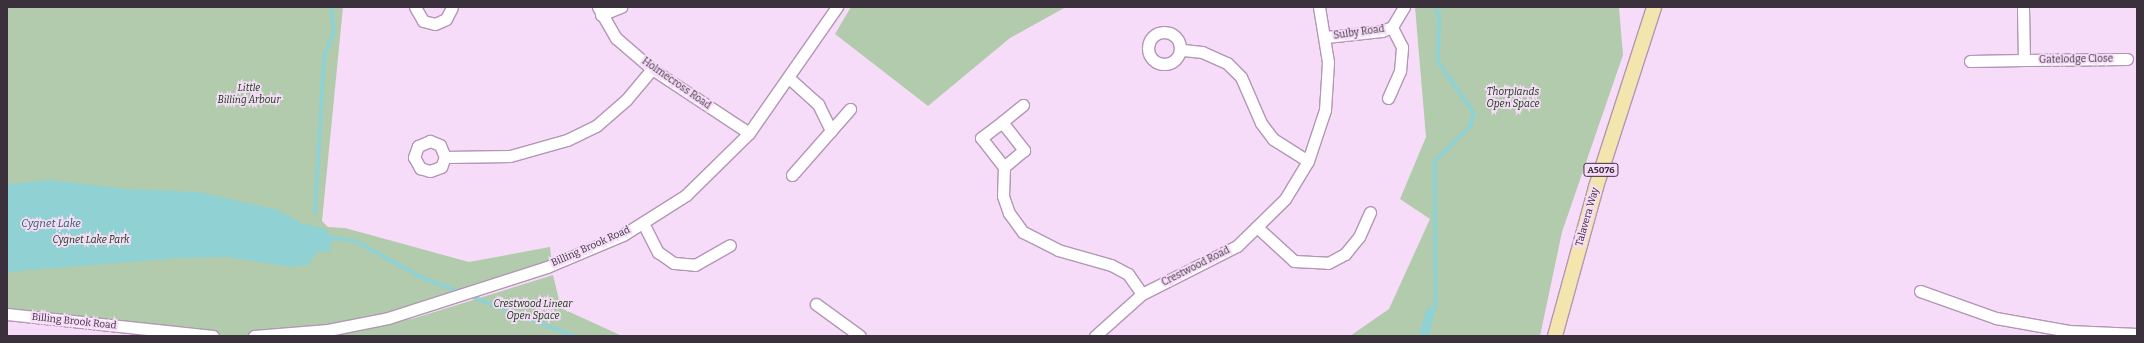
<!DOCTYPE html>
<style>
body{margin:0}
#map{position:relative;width:2144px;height:343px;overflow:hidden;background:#f7dcf9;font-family:Bitter,serif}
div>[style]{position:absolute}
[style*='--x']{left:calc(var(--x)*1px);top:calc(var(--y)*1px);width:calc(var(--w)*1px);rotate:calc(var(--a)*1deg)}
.green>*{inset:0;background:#b1cbac}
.water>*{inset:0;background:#90d1d3}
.stream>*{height:3.5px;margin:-1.75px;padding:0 1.75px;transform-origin:1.75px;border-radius:1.75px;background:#90d1d3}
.roads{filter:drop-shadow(1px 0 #b197b3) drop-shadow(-1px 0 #b197b3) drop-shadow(0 1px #b197b3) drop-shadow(0 -1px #b197b3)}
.minor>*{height:11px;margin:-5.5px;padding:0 5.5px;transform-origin:5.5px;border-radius:5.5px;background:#fff}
.minor>.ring{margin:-5.5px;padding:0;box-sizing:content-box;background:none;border:11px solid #fff;border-radius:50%}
.major>*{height:14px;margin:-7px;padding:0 7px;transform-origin:7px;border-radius:7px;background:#f4e5af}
span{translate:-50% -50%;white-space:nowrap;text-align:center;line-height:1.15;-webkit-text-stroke:3.5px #f7dcf9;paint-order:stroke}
.shield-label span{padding:1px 3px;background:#f7dcf9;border:1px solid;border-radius:3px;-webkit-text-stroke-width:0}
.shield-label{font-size:9px;color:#3b313c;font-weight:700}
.street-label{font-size:10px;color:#3b313c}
.park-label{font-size:10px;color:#073701;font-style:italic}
.water-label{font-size:11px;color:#265d5f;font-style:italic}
.frame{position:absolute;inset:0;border:8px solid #3b313c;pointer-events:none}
</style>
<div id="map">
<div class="green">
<i style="clip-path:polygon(7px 7px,343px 7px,322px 221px,328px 227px,345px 228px,469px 262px,550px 247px,552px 265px,388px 318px,254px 336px,213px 336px,7px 314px)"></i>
<i style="clip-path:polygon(851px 7px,1066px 7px,1010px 38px,928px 106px,835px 34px)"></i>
<i style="clip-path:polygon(1415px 7px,1619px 7px,1623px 55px,1562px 232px,1540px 336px,1350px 336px,1389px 309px,1430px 219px,1400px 199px,1426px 137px)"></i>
<i style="clip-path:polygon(553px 275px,561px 308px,622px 336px,329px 336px,415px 318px)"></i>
</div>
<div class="water">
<i style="clip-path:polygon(49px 180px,126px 189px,199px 192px,278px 210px,303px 224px,323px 228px,334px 238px,329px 252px,318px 252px,308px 265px,292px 267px,227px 257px,180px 258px,7px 272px,7px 184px)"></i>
<i style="clip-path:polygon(1427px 307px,1436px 308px,1429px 336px,1419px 336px)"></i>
</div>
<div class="stream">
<i style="--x:1435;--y:7;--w:9;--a:58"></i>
<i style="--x:1440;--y:15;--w:46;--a:92.5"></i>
<i style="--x:1438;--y:61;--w:63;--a:55.3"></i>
<i style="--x:1474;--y:113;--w:13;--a:103"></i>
<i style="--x:1471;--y:126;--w:51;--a:135"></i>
<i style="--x:1435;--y:162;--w:146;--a:89.6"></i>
<i style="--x:315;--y:213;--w:156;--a:-86.7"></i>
<i style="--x:324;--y:57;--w:27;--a:-68"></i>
<i style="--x:334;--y:32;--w:25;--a:-97"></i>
<i style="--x:334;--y:238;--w:22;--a:8"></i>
<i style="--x:356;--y:241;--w:77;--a:28.9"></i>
<i style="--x:423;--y:278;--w:38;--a:20"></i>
<i style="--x:468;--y:295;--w:114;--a:21.1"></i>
</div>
<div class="roads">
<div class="minor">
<i style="--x:415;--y:7;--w:16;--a:60"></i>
<i style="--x:423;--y:21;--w:12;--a:14"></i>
<i style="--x:435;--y:24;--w:12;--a:-24"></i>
<i style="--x:446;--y:19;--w:13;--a:-63"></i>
<i style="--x:598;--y:7;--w:36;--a:60"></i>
<i style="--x:616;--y:38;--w:48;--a:40.7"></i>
<i style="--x:652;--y:69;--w:116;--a:33.4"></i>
<i style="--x:601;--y:15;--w:22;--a:-22"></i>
<i class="ring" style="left:1148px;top:32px;width:21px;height:21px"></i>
<i style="--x:1326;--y:37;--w:56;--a:-6.1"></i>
<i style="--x:1382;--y:31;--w:11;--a:-22"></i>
<i style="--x:1392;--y:27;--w:23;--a:-59"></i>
<i style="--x:1183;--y:50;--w:19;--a:6"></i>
<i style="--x:1202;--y:52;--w:27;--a:24"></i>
<i style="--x:1227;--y:63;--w:20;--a:45"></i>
<i style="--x:1241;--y:77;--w:50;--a:66.5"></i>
<i style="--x:1261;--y:123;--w:20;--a:53"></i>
<i style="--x:1273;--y:139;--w:41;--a:32.2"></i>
<i style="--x:2024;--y:60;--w:103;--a:-0.6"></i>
<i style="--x:1970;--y:61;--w:54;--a:-1.1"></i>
<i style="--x:2024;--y:60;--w:53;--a:-91.1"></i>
<i style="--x:790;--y:79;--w:38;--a:42"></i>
<i style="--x:818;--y:104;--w:30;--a:64"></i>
<i style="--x:1388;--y:98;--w:30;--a:-66"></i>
<i style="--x:1400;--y:71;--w:24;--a:-85"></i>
<i style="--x:1402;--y:47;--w:22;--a:-117"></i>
<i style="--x:1002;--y:122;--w:36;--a:52"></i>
<i style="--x:1024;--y:150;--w:26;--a:140"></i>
<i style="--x:1004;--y:167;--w:37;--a:-128"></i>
<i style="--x:981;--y:138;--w:26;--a:-37"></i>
<i style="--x:1002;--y:122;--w:27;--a:-39"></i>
<i style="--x:445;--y:157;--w:13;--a:-113"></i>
<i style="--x:440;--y:145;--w:11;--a:-158"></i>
<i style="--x:430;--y:141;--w:13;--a:157"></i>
<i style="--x:418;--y:146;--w:12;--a:110"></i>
<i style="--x:414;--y:157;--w:13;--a:61"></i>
<i style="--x:420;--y:168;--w:10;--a:17"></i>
<i style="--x:430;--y:171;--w:12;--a:-20"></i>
<i style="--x:441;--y:167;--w:11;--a:-68"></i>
<i style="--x:445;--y:157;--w:65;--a:-0.9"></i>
<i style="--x:510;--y:156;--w:59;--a:-15.7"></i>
<i style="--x:567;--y:140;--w:32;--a:-26"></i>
<i style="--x:596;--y:126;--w:40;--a:-41"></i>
<i style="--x:626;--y:100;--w:40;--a:-50"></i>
<i style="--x:1004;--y:167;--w:29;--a:92"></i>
<i style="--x:1003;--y:196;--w:18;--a:71"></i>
<i style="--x:1009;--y:213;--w:24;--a:54"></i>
<i style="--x:1023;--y:232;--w:39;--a:27"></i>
<i style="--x:1058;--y:250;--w:55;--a:15.8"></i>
<i style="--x:1111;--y:265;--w:19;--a:28"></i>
<i style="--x:1128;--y:274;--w:24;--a:55"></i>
<i style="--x:792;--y:175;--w:88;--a:-48.7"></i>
<i style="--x:643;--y:223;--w:33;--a:63"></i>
<i style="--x:658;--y:252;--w:19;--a:35"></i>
<i style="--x:674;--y:263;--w:21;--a:5"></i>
<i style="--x:695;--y:265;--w:40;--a:-29.7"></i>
<i style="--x:1258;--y:228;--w:49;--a:42.5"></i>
<i style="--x:1294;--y:261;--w:34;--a:3"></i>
<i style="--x:1328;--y:263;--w:19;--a:-28"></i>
<i style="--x:1345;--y:254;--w:22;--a:-51"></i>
<i style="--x:1359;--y:237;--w:27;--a:-66"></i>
<i style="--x:1920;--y:291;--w:81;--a:19.6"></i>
<i style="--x:1996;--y:318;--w:74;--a:10.1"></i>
<i style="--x:2069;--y:331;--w:68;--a:2.5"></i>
<i style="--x:816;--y:304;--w:54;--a:36"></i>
<i style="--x:7;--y:314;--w:207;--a:6.1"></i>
<i style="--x:254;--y:336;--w:74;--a:-4.6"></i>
<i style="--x:328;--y:330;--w:61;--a:-11.3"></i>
<i style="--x:388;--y:318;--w:167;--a:-17.8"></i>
<i style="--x:547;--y:267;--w:82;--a:-22.8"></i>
<i style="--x:623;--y:235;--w:75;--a:-32.4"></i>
<i style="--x:686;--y:195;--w:88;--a:-44.5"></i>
<i style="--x:749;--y:133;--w:154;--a:-55.1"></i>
<i style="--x:1095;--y:336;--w:63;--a:-41.8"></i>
<i style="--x:1142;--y:294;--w:106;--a:-26.8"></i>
<i style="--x:1237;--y:246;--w:67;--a:-44.4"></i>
<i style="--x:1285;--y:199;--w:44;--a:-58.8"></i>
<i style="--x:1308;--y:161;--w:54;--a:-71.6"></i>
<i style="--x:1325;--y:110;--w:48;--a:-86.4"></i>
<i style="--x:1328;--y:62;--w:56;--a:-99.3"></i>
</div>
<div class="major">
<i style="--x:1555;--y:336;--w:155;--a:-74.6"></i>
<i style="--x:1596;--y:187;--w:189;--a:-72.1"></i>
</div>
</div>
<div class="shield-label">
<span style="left:1601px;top:170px">A5076</span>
</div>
<div class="street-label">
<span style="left:1359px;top:33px;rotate:-8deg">Sulby Road</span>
<span style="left:2076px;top:60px;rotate:-1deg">Gatelodge Close</span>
<span style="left:676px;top:84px;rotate:35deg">Holmecross Road</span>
<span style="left:1588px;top:217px;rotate:-74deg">Talavera Way</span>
<span style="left:591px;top:247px;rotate:-24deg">Billing Brook Road</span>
<span style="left:1196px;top:267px;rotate:-27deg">Crestwood Road</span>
<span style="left:74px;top:322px;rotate:6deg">Billing Brook Road</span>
</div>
<div class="park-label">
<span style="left:249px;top:94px">Little<br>Billing Arbour</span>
<span style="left:1513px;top:98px">Thorplands<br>Open Space</span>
<span style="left:91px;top:241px">Cygnet Lake Park</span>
<span style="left:533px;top:310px">Crestwood Linear<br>Open Space</span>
</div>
<div class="water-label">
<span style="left:51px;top:224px">Cygnet Lake</span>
</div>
<div class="frame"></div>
</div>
